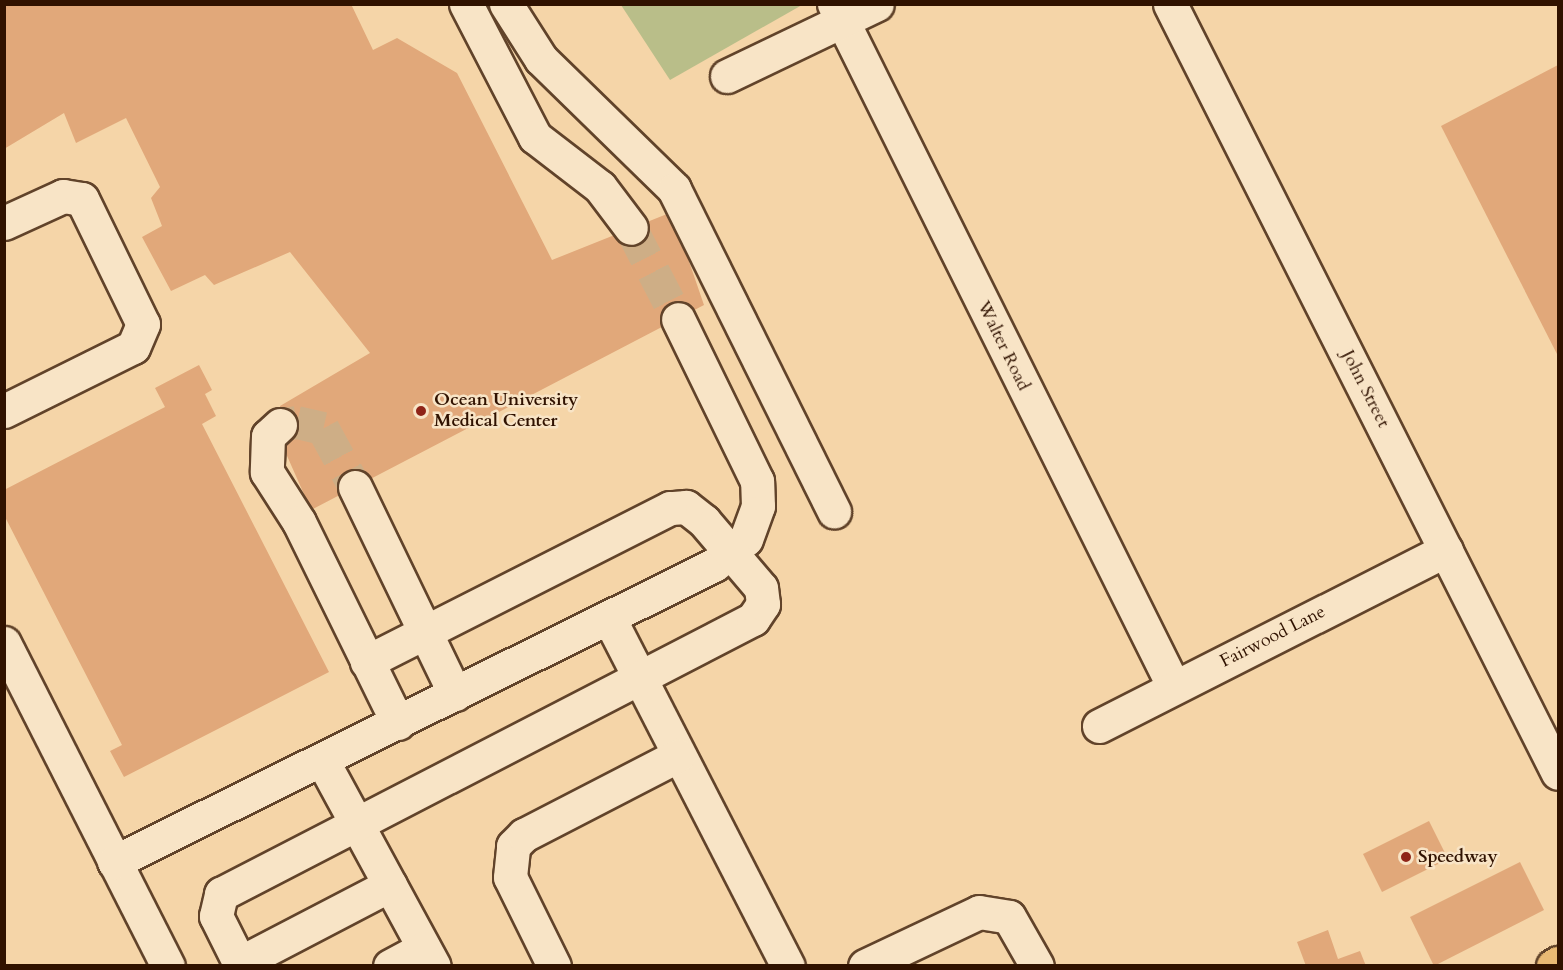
<!DOCTYPE html>
<style>
body{margin:0}
#map{position:relative;width:1563px;height:970px;overflow:hidden;background:#f5d5a8;font-family:Cardo,serif}
div>[style]{position:absolute}
[style*='--x']{left:calc(var(--x)*1px);top:calc(var(--y)*1px);width:calc(var(--w)*1px);rotate:calc(var(--a)*1deg)}
.green>*{inset:0;background:#b9be89}
.building>*{inset:0;background:#e1a87a}
.minor-tunnel>*{height:33px;margin-top:-16.5px;transform-origin:0;background:repeating-linear-gradient(90deg,#ceae86 0 33px,transparent 0 49px)}
.roads{filter:drop-shadow(2px 0 #61432a) drop-shadow(-2px 0 #61432a) drop-shadow(0 2px #61432a) drop-shadow(0 -2px #61432a)}
.minor>*{height:33px;margin:-16.5px;padding:0 16.5px;transform-origin:16.5px;border-radius:16.5px;background:#f8e4c6}
.major>*{height:33px;margin:-16.5px;padding:0 16.5px;transform-origin:16.5px;border-radius:16.5px;background:#eaba74}
.dots>*{width:16px;height:16px;translate:-50% -50%;box-sizing:border-box;border:3px solid #f8e4c6;border-radius:50%}
span{translate:-50% -50%;white-space:nowrap;text-align:center;line-height:1.15;-webkit-text-stroke:5px #f8e4c6;paint-order:stroke}
.street-label{font-size:18px;color:#301200}
.poi-label{font-size:18px;color:#301200;font-weight:700}
.left{translate:0 -50%;text-align:left}
.frame{position:absolute;inset:0;border:6px solid #301200;pointer-events:none}
</style>
<div id="map">
<div class="green">
<i style="clip-path:polygon(802px 5px,670px 80px,621px 5px,802px 4px)"></i>
</div>
<div class="building">
<i style="clip-path:polygon(4px 4px,351px 4px,373px 50px,397px 38px,457px 73px,552px 260px,672px 212px,704px 305px,311px 510px,280px 440px,280px 406px,370px 353px,290px 252px,214px 285px,205px 275px,171px 291px,142px 237px,162px 226px,151px 198px,160px 187px,126px 118px,76px 143px,64px 113px,4px 149px)"></i>
<i style="clip-path:polygon(1558px 65px,1558px 356px,1441px 126px)"></i>
<i style="clip-path:polygon(199px 365px,212px 390px,205px 394px,216px 416px,202px 424px,329px 672px,124px 777px,110px 751px,122px 745px,4px 515px,4px 490px,165px 407px,155px 388px)"></i>
<i style="clip-path:polygon(1429px 821px,1448px 859px,1382px 892px,1363px 854px)"></i>
<i style="clip-path:polygon(1520px 862px,1544px 910px,1434px 966px,1410px 917px)"></i>
<i style="clip-path:polygon(1328px 930px,1338px 959px,1360px 951px,1366px 966px,1306px 966px,1297px 942px)"></i>
</div>
<div class="minor-tunnel">
<i style="--x:631;--y:228;--w:102;--a:62.7"></i>
<i style="--x:280;--y:425;--w:17;--a:-10"></i>
<i style="--x:297;--y:422;--w:27;--a:13"></i>
<i style="--x:323;--y:428;--w:67;--a:61.5"></i>
</div>
<div class="roads">
<div class="minor">
<i style="--x:466;--y:4;--w:150;--a:62.6"></i>
<i style="--x:535;--y:137;--w:82;--a:37.6"></i>
<i style="--x:600;--y:187;--w:51;--a:52.9"></i>
<i style="--x:506;--y:4;--w:65;--a:57.5"></i>
<i style="--x:541;--y:59;--w:186;--a:44.3"></i>
<i style="--x:674;--y:189;--w:360;--a:63.6"></i>
<i style="--x:834;--y:4;--w:763;--a:63.54"></i>
<i style="--x:1170;--y:4;--w:861;--a:63.23"></i>
<i style="--x:727;--y:76;--w:166;--a:-25.6"></i>
<i style="--x:4;--y:223;--w:65;--a:-24.6"></i>
<i style="--x:63;--y:196;--w:19;--a:9"></i>
<i style="--x:82;--y:199;--w:139;--a:64"></i>
<i style="--x:143;--y:324;--w:25;--a:113"></i>
<i style="--x:133;--y:347;--w:144;--a:153.6"></i>
<i style="--x:280;--y:425;--w:16;--a:137"></i>
<i style="--x:268;--y:436;--w:36;--a:92"></i>
<i style="--x:267;--y:472;--w:59;--a:57.4"></i>
<i style="--x:299;--y:522;--w:224;--a:63.8"></i>
<i style="--x:355;--y:487;--w:230;--a:64.2"></i>
<i style="--x:609;--y:618;--w:391;--a:62.8"></i>
<i style="--x:4;--y:643;--w:362;--a:63.1"></i>
<i style="--x:1099;--y:726;--w:389;--a:-26.9"></i>
<i style="--x:322;--y:760;--w:234;--a:61.5"></i>
<i style="--x:114;--y:862;--w:669;--a:-26.34"></i>
<i style="--x:714;--y:565;--w:41;--a:-39.1"></i>
<i style="--x:746;--y:539;--w:35;--a:-70"></i>
<i style="--x:758;--y:506;--w:25;--a:-92"></i>
<i style="--x:757;--y:481;--w:180;--a:-116"></i>
<i style="--x:240;--y:963;--w:169;--a:-27.5"></i>
<i style="--x:241;--y:966;--w:56;--a:-116.6"></i>
<i style="--x:216;--y:916;--w:23;--a:-77"></i>
<i style="--x:221;--y:894;--w:599;--a:-27.34"></i>
<i style="--x:753;--y:619;--w:18;--a:-56"></i>
<i style="--x:763;--y:604;--w:16;--a:-97"></i>
<i style="--x:761;--y:588;--w:88;--a:-130.4"></i>
<i style="--x:704;--y:521;--w:23;--a:-142"></i>
<i style="--x:686;--y:507;--w:16;--a:176"></i>
<i style="--x:670;--y:508;--w:340;--a:153.1"></i>
<i style="--x:390;--y:966;--w:38;--a:-28"></i>
<i style="--x:554;--y:966;--w:99;--a:-116.3"></i>
<i style="--x:510;--y:877;--w:31;--a:-84"></i>
<i style="--x:513;--y:846;--w:16;--a:-45"></i>
<i style="--x:524;--y:835;--w:174;--a:-27.3"></i>
<i style="--x:865;--y:966;--w:126;--a:-25.3"></i>
<i style="--x:979;--y:912;--w:30;--a:9"></i>
<i style="--x:1009;--y:917;--w:56;--a:60.3"></i>
</div>
<div class="major">
<i style="--x:1553;--y:966;--w:6;--a:-31"></i>
</div>
</div>
<div class="dots">
<i style="left:421px;top:411px;background:#8f2418"></i>
<i style="left:1406px;top:857px;background:#8f2418"></i>
</div>
<div class="street-label">
<span style="left:1003px;top:346px;rotate:64deg">Walter Road</span>
<span style="left:1365px;top:389px;rotate:63deg">John Street</span>
<span style="left:1273px;top:637px;rotate:-27deg">Fairwood Lane</span>
</div>
<div class="poi-label">
<span class="left" style="left:434px;top:411px">Ocean University<br>Medical Center</span>
<span class="left" style="left:1418px;top:857px">Speedway</span>
</div>
<div class="frame"></div>
</div>
